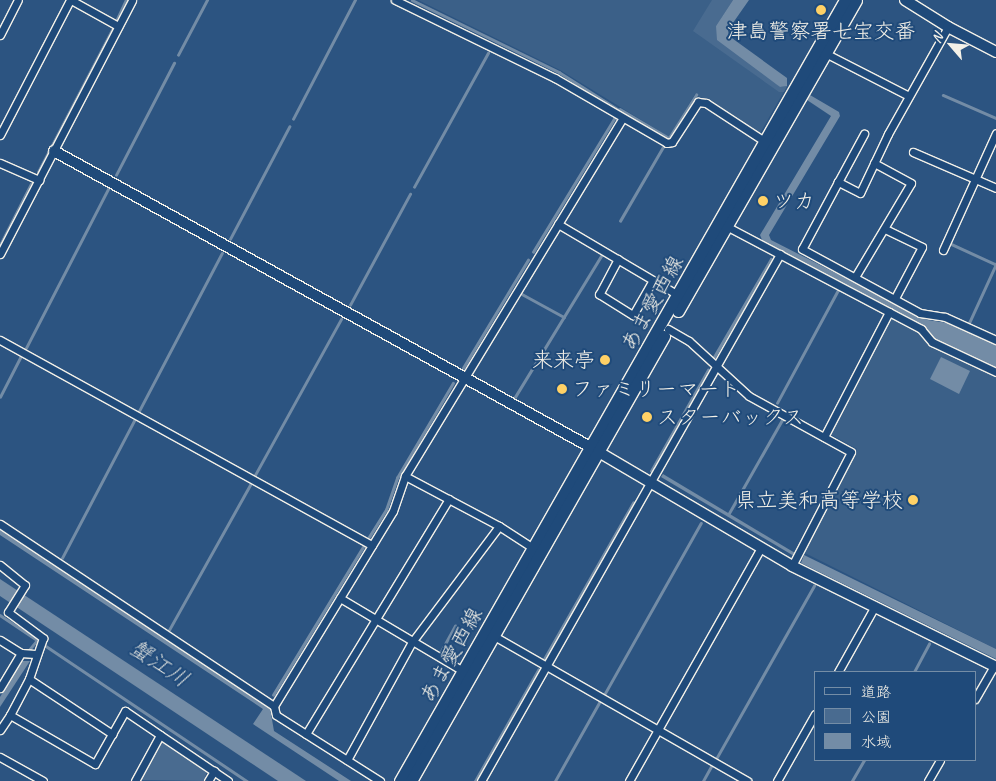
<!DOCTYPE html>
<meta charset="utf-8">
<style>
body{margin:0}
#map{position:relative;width:996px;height:781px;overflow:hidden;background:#2c5481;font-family:Caveat,"Klee One",sans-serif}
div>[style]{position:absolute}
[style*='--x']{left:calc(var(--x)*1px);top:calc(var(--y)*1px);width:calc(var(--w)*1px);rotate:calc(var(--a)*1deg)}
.built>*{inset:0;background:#3b6088}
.green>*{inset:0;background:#496b90}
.water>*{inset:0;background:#738ca6}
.stream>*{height:2.5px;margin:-1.25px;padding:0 1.25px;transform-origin:1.25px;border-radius:1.25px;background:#738ca6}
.roads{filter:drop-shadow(1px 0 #f4f1e8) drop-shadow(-1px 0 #f4f1e8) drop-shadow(0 1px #f4f1e8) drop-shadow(0 -1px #f4f1e8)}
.street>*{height:7px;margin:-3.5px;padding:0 3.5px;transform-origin:3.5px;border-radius:3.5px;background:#1f4a7a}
.secondary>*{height:10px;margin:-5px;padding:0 5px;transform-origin:5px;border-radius:5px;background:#1f4a7a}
.primary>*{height:11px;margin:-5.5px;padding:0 5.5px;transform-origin:5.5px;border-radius:5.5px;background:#1f4a7a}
.dots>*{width:14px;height:14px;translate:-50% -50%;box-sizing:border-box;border:2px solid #1f4a7a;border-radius:50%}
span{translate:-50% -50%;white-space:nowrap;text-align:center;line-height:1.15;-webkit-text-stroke:4px #1f4a7a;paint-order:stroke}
.poi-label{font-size:21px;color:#f4f1e8}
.left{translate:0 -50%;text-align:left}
.right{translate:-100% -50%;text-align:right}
.street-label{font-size:21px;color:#f4f1e8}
.water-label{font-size:22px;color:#dadddb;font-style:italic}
.legend{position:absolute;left:814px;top:671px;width:162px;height:90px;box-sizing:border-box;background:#1f4a7a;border:1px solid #748da6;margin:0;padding:6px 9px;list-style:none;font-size:15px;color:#f4f1e8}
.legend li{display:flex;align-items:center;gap:10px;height:25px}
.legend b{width:25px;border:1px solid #748da6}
.north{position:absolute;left:926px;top:20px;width:50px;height:50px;-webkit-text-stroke:4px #1f4a7a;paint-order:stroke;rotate:297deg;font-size:14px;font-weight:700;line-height:20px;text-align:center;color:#f4f1e8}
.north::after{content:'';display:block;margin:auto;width:18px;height:22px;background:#f4f1e8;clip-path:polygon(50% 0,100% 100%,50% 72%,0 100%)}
</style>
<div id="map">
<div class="built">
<i style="clip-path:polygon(418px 0,733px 0,716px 26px,780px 87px,787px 86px,759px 135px,695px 94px,669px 137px,560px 70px)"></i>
<i style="clip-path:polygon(890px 316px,996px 375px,996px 649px,803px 552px,857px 449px,828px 433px)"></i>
</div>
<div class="green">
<i style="clip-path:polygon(712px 0,733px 0,716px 26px,780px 87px,787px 86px,784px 92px,779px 92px,693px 31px)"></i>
<i style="clip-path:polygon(164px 742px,207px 771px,204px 781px,139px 780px,159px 744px)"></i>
</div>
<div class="water">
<i style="clip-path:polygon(733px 0,749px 0,728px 30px,729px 36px,787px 78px,787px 86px,780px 87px,717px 40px,716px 26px)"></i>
<i style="clip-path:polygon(810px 95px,839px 112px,840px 116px,769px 235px,771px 240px,928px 320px,948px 323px,996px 345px,996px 368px,935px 340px,924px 326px,763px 242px,760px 235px,831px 116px,807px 100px)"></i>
<i style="clip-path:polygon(941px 357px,970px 371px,959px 394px,930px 379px)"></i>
<i style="clip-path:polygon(663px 474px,795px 553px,794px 556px,661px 477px)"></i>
<i style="clip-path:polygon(0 529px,270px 708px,274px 731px,351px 781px,339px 781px,253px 724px,263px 709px,0 535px)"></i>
<i style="clip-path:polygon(804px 555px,996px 649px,996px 659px,801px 563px)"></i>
<i style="clip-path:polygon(0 579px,306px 781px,278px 781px,0 596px)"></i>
<i style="clip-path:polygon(22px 661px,30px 661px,0 707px,0 697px)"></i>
</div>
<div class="stream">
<i style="--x:412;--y:0;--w:164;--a:26.1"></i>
<i style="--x:559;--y:72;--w:71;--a:32.3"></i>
<i style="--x:117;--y:19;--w:21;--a:-65"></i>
<i style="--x:178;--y:55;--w:62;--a:-62.2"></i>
<i style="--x:943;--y:95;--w:58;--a:23.5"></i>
<i style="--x:620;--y:109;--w:57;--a:30.6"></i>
<i style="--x:669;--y:138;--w:51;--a:-57.9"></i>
<i style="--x:293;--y:119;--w:134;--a:-62.5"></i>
<i style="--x:38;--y:172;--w:160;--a:-62.5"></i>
<i style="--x:116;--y:175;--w:126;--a:-62.6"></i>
<i style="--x:414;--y:187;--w:153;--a:-61.1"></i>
<i style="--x:620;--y:221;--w:86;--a:-59.8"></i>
<i style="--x:230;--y:239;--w:127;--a:-62.2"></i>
<i style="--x:949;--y:243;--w:51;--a:24.5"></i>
<i style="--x:0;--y:245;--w:68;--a:-63.1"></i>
<i style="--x:533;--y:252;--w:156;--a:-58.7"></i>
<i style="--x:522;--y:294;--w:48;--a:28.7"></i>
<i style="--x:350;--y:305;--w:126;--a:-61.6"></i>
<i style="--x:969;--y:323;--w:65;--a:-65.4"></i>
<i style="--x:26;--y:348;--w:179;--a:-62.7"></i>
<i style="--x:714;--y:357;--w:113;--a:-59.8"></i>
<i style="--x:463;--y:368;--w:126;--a:-59"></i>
<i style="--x:0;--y:397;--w:46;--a:-62.9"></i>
<i style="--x:515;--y:397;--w:169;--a:-58.6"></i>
<i style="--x:777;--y:403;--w:128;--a:-61.6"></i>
<i style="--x:139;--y:411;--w:178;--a:-62.3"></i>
<i style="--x:651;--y:471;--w:116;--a:-60.6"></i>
<i style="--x:255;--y:475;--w:178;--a:-61.1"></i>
<i style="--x:728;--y:515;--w:109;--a:-60.4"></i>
<i style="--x:369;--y:537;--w:32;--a:-58"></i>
<i style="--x:386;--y:510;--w:34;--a:-71"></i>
<i style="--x:397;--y:478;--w:110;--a:-59.5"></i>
<i style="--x:62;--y:558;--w:157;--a:-62.3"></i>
<i style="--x:0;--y:615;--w:48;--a:34"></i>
<i style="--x:169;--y:630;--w:168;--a:-60.8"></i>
<i style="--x:46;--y:646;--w:242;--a:33.9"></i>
<i style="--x:29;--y:650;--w:13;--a:-51"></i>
<i style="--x:440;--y:653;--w:31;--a:-61"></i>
<i style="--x:544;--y:659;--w:180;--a:-60.3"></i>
<i style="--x:914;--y:672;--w:32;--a:-62"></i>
<i style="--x:273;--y:695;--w:173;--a:-58.7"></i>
<i style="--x:604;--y:695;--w:197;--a:-60.6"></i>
<i style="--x:716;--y:759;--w:199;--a:-60.5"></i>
<i style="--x:475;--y:781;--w:128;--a:-60.4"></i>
<i style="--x:555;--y:781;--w:92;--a:-60.6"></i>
<i style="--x:703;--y:781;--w:18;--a:-61"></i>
<i style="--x:852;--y:781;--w:24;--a:-60"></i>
</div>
<div class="roads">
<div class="street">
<i style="--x:71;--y:0;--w:54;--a:29"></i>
<i style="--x:395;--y:0;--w:178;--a:26"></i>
<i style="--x:555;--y:78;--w:129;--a:30.1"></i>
<i style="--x:667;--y:143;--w:5;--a:-11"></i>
<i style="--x:672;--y:142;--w:48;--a:-57"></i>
<i style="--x:698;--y:102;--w:8;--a:7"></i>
<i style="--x:706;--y:103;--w:69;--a:33.2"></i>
<i style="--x:948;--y:27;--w:123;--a:119.3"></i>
<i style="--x:888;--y:134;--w:65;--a:115.4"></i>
<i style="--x:860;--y:193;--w:25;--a:-153"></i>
<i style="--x:838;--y:182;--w:76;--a:118.2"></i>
<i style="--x:802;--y:249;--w:134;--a:28.5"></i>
<i style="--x:920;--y:313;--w:25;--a:9"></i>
<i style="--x:945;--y:317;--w:56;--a:24.3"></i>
<i style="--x:0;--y:35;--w:39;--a:-63"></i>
<i style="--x:825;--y:53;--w:94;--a:27.1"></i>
<i style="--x:0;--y:135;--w:152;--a:-62.6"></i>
<i style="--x:913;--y:152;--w:90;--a:23.4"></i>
<i style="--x:0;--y:163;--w:43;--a:23.6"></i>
<i style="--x:838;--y:182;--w:55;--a:-61.6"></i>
<i style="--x:558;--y:224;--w:139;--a:30.6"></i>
<i style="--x:726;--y:226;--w:221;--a:27.8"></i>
<i style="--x:921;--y:329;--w:17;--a:50"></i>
<i style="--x:932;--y:342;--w:71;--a:25.1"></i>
<i style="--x:885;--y:229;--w:41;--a:25.9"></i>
<i style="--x:922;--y:247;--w:58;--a:117.9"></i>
<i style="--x:943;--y:250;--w:128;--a:-65.6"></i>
<i style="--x:0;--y:254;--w:286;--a:-62.5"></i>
<i style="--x:618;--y:259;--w:40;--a:118"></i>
<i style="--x:599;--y:294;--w:40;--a:32"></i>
<i style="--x:633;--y:315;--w:40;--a:-60.3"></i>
<i style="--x:855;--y:277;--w:109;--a:-59.2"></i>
<i style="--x:911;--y:183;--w:42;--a:-151.6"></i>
<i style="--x:668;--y:329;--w:24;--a:30"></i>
<i style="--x:689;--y:341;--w:81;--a:42.5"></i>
<i style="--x:749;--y:396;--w:116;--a:28.8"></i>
<i style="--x:851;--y:452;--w:128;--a:117.4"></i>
<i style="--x:0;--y:340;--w:425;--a:28.9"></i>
<i style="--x:824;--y:437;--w:141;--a:-62.5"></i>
<i style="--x:405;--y:476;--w:106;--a:28"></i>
<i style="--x:499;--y:526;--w:40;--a:32.9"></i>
<i style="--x:0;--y:524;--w:329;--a:33.6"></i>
<i style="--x:0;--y:565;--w:32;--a:39"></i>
<i style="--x:25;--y:585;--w:32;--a:122"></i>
<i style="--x:8;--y:612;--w:44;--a:36.6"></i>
<i style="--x:43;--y:638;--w:43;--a:108.9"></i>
<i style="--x:340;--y:598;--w:143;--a:30.7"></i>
<i style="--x:494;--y:636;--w:292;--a:29.8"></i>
<i style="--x:0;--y:640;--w:25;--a:32"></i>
<i style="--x:21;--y:653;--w:14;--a:4"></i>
<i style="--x:838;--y:672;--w:76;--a:-60.7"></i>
<i style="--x:0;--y:688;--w:41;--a:-59"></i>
<i style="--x:975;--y:699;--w:38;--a:-60"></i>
<i style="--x:10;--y:715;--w:41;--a:-62.2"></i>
<i style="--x:29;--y:679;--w:100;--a:33.5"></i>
<i style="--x:0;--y:730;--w:18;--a:-56"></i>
<i style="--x:10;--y:715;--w:98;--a:30"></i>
<i style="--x:95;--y:764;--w:61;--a:-60.5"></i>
<i style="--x:125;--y:711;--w:42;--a:34.4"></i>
<i style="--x:306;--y:734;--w:275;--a:-58.7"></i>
<i style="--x:0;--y:757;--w:49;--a:29.2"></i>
<i style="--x:347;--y:760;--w:135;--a:-61.2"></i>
<i style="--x:412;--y:642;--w:145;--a:-53.1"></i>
<i style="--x:135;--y:781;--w:52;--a:-61.5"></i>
<i style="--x:160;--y:735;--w:82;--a:34.1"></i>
<i style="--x:208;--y:781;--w:12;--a:-59"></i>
<i style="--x:380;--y:781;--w:123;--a:-147.6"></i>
<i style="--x:276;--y:715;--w:9;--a:-103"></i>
<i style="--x:274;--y:706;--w:228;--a:-58.6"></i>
<i style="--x:393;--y:511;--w:37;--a:-71"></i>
<i style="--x:405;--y:476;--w:419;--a:-58.7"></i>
<i style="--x:481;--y:781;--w:606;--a:-60.43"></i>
<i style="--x:629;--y:781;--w:268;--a:-60.5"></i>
<i style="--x:777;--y:781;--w:77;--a:-60.4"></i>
<i style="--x:928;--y:781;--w:24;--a:-60"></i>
</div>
<div class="secondary">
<i style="--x:905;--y:0;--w:51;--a:32.1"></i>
<i style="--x:948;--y:27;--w:54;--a:27.5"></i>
<i style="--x:54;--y:151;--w:615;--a:28.9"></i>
<i style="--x:592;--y:448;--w:232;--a:30.5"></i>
<i style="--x:792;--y:566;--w:228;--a:26.3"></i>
</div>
<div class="primary">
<i style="--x:678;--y:311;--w:358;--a:-60.2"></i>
<i style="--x:400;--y:781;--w:899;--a:-60.33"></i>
<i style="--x:411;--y:781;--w:512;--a:-60.38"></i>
</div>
</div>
<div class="dots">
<i style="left:821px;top:10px;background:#ffd166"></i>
<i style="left:763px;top:201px;background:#ffd166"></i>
<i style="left:605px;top:360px;background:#ffd166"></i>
<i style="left:562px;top:389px;background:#ffd166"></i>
<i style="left:647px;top:417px;background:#ffd166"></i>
<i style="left:913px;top:500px;background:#ffd166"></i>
</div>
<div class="poi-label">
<span style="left:821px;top:31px">津島警察署七宝交番</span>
<span class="left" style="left:773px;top:201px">ツカ</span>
<span class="right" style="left:595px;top:360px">来来亭</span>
<span class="left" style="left:572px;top:389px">ファミリーマート</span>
<span class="left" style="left:657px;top:417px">スターバックス</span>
<span class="right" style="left:903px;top:500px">県立美和高等学校</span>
</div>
<div class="street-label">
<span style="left:652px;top:303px;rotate:-61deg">あま愛西線</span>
<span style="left:451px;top:655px;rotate:-61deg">あま愛西線</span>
</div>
<div class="water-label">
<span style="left:159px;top:664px;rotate:34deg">蟹江川</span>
</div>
<ul class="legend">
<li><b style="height:6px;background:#1f4a7a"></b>道路</li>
<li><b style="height:14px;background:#496b90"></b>公園</li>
<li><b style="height:14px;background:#738ca6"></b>水域</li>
</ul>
<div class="north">N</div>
</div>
